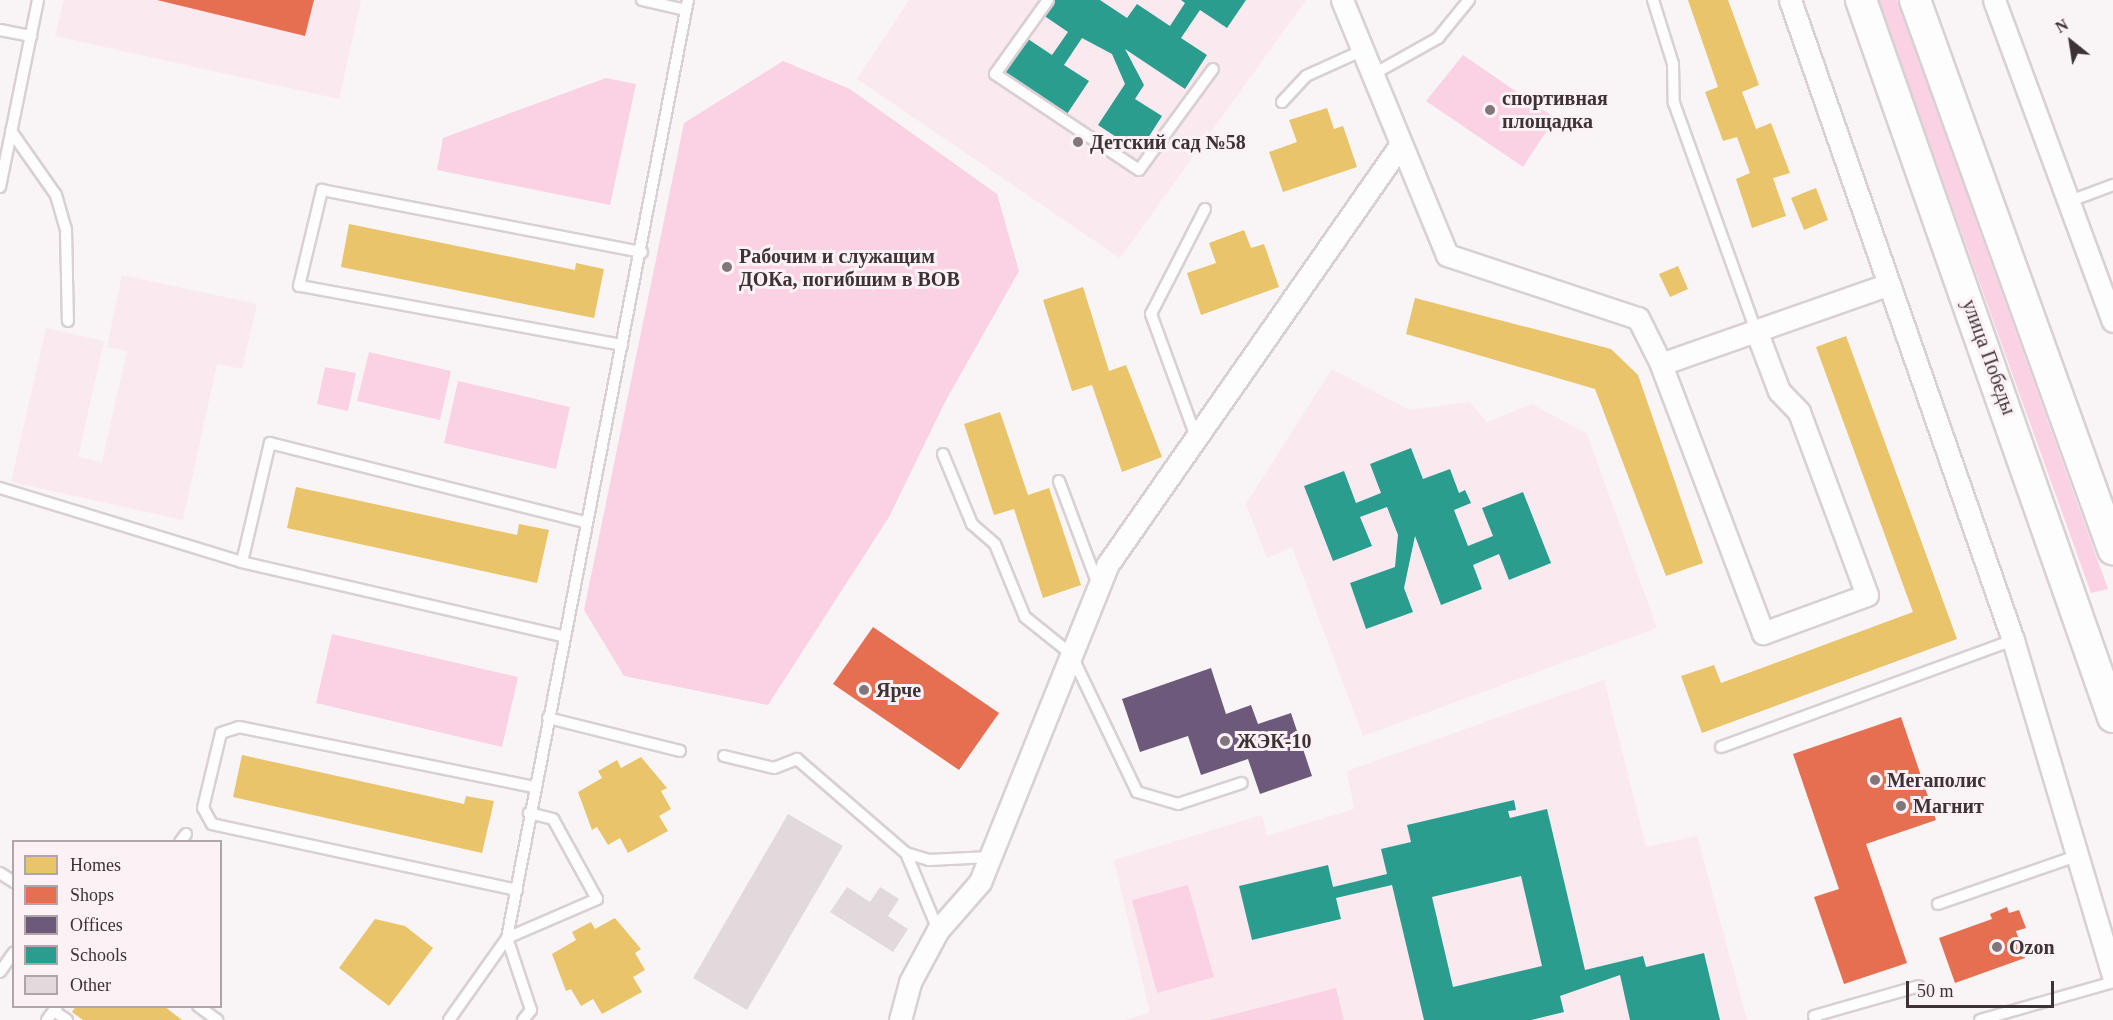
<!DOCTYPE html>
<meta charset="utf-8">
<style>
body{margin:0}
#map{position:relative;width:2113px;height:1020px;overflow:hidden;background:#f9f4f6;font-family:Georgia,serif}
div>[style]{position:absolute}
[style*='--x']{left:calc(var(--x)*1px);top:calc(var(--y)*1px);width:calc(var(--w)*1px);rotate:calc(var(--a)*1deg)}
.built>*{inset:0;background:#fbe9f0}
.green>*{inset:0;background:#fad2e4}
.homes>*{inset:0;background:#e9c46a}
.shops>*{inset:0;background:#e76f51}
.offices>*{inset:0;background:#6d597a}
.schools>*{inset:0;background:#2a9d8f}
.building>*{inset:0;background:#e1d9dc}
.roads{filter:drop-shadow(2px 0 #d8d0d3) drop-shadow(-2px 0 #d8d0d3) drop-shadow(0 2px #d8d0d3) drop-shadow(0 -2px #d8d0d3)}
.lane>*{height:10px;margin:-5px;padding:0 5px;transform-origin:5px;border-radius:5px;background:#fefdfe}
.street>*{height:21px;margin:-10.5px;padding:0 10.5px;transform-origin:10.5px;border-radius:10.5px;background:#fefdfe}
.secondary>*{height:30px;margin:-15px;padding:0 15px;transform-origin:15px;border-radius:15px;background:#fefdfe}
.dots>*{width:16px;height:16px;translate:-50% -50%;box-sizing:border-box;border:3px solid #fcf1f5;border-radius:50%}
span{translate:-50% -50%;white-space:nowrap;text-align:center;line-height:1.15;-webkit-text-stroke:6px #fcf1f5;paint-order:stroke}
.poi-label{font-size:20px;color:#3d3337;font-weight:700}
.left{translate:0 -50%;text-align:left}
.street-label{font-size:20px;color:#3d3337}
.legend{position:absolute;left:12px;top:840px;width:210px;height:168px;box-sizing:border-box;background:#fcf1f5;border:2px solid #b0a5a9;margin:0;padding:8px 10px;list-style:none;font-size:18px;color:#3d3337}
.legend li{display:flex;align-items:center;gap:12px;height:30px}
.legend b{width:30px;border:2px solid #b0a5a9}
.north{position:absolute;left:2041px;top:12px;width:60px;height:60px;-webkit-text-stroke:4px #fcf1f5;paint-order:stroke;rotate:330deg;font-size:16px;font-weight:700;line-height:24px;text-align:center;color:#3d3337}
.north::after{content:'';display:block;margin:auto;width:21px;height:27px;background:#3d3337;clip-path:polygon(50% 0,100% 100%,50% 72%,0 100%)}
.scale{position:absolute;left:1906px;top:981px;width:148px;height:27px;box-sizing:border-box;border:3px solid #3d3337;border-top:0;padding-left:8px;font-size:18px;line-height:21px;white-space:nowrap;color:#3d3337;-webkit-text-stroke:4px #fcf1f5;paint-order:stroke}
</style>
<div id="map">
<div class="built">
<i style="clip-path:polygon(64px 0,361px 0,339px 99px,55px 36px)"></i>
<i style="clip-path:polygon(909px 0,1306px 0,1120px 258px,857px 79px)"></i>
<i style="clip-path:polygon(122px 275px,257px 304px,242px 369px,217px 364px,183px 520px,11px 482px,46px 328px,104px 341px,78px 457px,102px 462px,127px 351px,107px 347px)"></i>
<i style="clip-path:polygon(1332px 369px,1409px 410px,1470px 402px,1487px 422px,1532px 404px,1587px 434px,1657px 628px,1363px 736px,1292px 547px,1267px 558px,1246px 504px)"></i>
<i style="clip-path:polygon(1604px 680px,1646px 847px,1697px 836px,1747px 1020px,1124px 1020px,1150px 1013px,1114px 860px,1262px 815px,1267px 836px,1354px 809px,1347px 771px)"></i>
</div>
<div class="green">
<i style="clip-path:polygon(1878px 0,1897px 0,2108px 589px,2091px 593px)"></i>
<i style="clip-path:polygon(1463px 55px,1555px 118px,1523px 167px,1426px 101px)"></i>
<i style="clip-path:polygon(783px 61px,850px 89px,997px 194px,1019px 271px,945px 402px,889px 517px,768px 705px,624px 676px,584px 610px,684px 123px)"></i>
<i style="clip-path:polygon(606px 78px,636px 84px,610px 205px,437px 170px,443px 138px)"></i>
<i style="clip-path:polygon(369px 352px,451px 371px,440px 420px,357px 401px)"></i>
<i style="clip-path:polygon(325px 367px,356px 373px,348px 411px,317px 404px)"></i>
<i style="clip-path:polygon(458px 381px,570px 407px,556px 469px,444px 443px)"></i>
<i style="clip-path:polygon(332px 634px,518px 677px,502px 747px,316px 703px)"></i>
<i style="clip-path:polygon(1188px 885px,1214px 977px,1157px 993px,1132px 900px)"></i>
<i style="clip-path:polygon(1336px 988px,1344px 1020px,1211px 1020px)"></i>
</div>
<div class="homes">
<i style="clip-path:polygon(1688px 0,1728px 0,1759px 85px,1742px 92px,1756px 129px,1771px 123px,1790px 173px,1773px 178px,1786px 216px,1752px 228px,1736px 179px,1750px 173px,1737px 137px,1723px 141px,1705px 92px,1718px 87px)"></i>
<i style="clip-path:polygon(1327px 108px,1334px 129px,1343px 126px,1357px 167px,1283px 192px,1269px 152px,1297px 142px,1289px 120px)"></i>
<i style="clip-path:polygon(1816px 188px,1828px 220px,1804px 230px,1791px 198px)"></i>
<i style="clip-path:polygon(349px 224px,575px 270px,576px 263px,604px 269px,594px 318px,341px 267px)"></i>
<i style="clip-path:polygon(1244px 230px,1251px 248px,1264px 244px,1279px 287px,1201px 315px,1187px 273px,1216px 263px,1209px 243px)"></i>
<i style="clip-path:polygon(1678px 266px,1688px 289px,1670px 297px,1659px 274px)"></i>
<i style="clip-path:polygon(1083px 287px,1109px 371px,1126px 365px,1162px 457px,1122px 472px,1092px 385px,1072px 391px,1043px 300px)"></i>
<i style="clip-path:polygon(1415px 298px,1611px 349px,1638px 375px,1703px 563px,1666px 576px,1595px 389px,1406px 334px)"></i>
<i style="clip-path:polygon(1846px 336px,1957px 639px,1702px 733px,1681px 676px,1714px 665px,1721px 683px,1913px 612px,1816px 347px)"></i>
<i style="clip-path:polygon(1000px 412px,1028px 495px,1049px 488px,1081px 585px,1043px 598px,1014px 509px,994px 515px,964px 424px)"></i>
<i style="clip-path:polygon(296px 487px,517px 535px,519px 524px,549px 530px,537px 583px,287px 528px)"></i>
<i style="clip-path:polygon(242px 755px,464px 804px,466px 796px,494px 801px,482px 853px,233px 797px)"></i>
<i style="clip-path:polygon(641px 757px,667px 788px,661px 791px,671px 809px,659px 816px,668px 831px,628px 853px,620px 838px,608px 845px,597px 827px,592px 830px,578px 792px,602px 778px,598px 771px,617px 760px,621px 768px)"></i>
<i style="clip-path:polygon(615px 918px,641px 949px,635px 953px,645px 970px,633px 977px,642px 992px,602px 1014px,593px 999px,581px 1006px,571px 989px,566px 991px,552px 954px,576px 940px,572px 932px,591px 922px,595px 929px)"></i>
<i style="clip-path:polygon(375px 919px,405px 926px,433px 948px,389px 1006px,339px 968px)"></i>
<i style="clip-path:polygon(76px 1006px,164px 1006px,182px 1020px,83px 1020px,72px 1012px)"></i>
</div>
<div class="shops">
<i style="clip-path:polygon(157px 0,314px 0,305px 36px)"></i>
<i style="clip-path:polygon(873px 627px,999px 713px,959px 770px,833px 684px)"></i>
<i style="clip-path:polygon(1901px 717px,1936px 820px,1866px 844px,1907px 963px,1844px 984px,1814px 897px,1839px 889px,1793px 754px)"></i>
<i style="clip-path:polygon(2007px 907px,2009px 913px,2019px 910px,2026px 928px,2016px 931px,2025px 958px,1955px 983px,1939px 938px,1992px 919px,1990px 914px)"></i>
</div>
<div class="offices">
<i style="clip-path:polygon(1211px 668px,1226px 714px,1251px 705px,1258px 724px,1291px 713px,1312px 776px,1260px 794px,1248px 759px,1201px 775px,1188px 736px,1140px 752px,1122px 699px)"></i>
</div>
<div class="schools">
<i style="clip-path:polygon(1053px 0,1100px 0,1127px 18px,1137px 4px,1170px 26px,1185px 3px,1181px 0,1246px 0,1227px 28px,1200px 10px,1181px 38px,1207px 55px,1185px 89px,1125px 49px,1144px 85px,1135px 99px,1162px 116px,1139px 152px,1098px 125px,1125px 84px,1112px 54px,1082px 38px,1064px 65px,1089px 81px,1065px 117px,1004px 75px,1028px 39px,1052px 55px,1068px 32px,1043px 15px)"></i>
<i style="clip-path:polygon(1411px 448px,1423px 479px,1450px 469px,1459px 493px,1465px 490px,1471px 503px,1454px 510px,1468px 546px,1493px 536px,1482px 508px,1523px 492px,1551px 563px,1509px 580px,1499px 554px,1473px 565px,1482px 589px,1441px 605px,1415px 536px,1404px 588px,1413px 612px,1366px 629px,1350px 583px,1395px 567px,1398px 535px,1387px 507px,1360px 517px,1372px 546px,1333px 561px,1304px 486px,1344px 471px,1356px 503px,1381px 493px,1370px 464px)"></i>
<i style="clip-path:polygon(evenodd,1514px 800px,1516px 810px,1508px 811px,1510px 818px,1547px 809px,1585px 970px,1643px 956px,1646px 967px,1704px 953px,1720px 1020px,1630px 1020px,1620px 975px,1560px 996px,1564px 1012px,1531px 1020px,1424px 1020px,1392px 885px,1336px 898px,1341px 919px,1252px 940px,1239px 886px,1328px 865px,1333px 887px,1387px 874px,1381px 849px,1411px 842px,1407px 825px,1514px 800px,1521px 876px,1542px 966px,1453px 987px,1432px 897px,1521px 876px)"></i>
</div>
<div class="building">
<i style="clip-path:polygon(788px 814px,843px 846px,747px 1010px,693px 978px)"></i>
<i style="clip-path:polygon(847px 887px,870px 902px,880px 887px,899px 899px,888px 916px,908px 929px,893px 952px,830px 912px)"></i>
</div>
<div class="roads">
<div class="lane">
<i style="--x:642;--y:0;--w:45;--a:12.8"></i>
<i style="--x:1048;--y:0;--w:91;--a:125.6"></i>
<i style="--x:995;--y:74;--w:173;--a:33.7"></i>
<i style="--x:1139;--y:170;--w:125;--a:-53.8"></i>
<i style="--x:1653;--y:0;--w:67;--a:72.6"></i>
<i style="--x:1673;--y:64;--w:39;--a:89"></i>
<i style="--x:1674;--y:103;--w:245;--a:70.2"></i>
<i style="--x:0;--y:30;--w:32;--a:11"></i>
<i style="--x:1372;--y:75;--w:76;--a:-29.3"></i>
<i style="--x:1438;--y:38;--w:49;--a:-50.8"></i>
<i style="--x:1282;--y:102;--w:35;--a:-47"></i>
<i style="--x:1306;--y:76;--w:60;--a:-24.4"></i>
<i style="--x:11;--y:131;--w:78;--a:54.9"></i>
<i style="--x:56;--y:195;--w:35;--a:74"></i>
<i style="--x:66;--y:229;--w:92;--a:88.8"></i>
<i style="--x:0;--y:187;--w:191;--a:-78.5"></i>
<i style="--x:2070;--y:201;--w:46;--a:-20.4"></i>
<i style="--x:622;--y:345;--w:328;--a:-169.6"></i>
<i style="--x:299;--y:286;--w:99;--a:-76.5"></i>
<i style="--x:322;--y:190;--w:326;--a:11"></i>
<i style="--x:1196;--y:437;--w:131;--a:-110.1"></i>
<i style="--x:1151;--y:314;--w:118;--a:-62.8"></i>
<i style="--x:943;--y:454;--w:76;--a:67.5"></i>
<i style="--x:972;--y:524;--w:30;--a:41"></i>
<i style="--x:995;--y:544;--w:79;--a:67.7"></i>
<i style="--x:1025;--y:617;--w:59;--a:38.8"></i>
<i style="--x:1071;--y:654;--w:153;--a:64.4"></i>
<i style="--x:1137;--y:792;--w:43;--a:16.3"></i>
<i style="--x:1178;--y:804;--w:67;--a:-18.2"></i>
<i style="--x:1059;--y:481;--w:111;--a:69.4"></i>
<i style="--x:0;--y:488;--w:253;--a:17"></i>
<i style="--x:562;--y:636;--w:328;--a:-167"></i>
<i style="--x:242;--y:562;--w:122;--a:-76.8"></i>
<i style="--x:270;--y:443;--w:325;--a:14.1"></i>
<i style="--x:548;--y:718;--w:136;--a:14"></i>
<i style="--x:1721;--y:747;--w:311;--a:-20.1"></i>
<i style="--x:724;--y:756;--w:51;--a:13.5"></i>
<i style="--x:774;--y:768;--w:25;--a:-21"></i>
<i style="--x:797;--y:759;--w:144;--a:40.8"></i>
<i style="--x:906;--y:853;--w:83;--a:67.4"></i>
<i style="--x:180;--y:842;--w:10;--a:-53"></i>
<i style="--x:906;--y:853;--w:24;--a:17"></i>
<i style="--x:929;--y:860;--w:61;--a:-2.8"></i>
<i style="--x:0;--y:873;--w:17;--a:33"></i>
<i style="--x:517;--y:890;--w:312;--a:-167.8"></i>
<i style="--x:212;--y:824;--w:18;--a:-119"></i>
<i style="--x:203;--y:808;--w:77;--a:-76.5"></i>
<i style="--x:221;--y:733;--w:19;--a:-18"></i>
<i style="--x:239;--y:727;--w:301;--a:11.5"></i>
<i style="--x:1938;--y:904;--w:147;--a:-19.1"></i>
<i style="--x:0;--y:972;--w:24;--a:-55"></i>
<i style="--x:198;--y:1006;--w:24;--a:36"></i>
<i style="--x:54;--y:1011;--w:16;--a:35"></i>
<i style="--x:47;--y:1020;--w:17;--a:-54"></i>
<i style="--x:449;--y:1020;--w:100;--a:-54.7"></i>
<i style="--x:507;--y:938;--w:955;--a:-79.08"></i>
<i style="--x:523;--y:1020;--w:13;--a:-51"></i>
<i style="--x:531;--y:1010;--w:76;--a:-108.4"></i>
<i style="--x:507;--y:938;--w:98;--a:-23.4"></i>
<i style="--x:597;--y:899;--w:91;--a:-118.8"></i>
<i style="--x:553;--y:819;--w:25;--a:-166"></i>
<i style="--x:1816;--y:1020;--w:4;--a:-117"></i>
<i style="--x:1814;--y:1016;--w:109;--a:-15.9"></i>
<i style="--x:1980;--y:1020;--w:138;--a:-15.9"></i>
</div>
<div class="street">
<i style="--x:1342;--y:0;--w:276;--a:67.6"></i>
<i style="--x:1447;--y:255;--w:201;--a:18.3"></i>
<i style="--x:1638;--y:318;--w:51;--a:63.4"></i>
<i style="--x:1790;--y:0;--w:678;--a:70.79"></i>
<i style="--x:2013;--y:640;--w:351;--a:73.4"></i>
<i style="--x:1994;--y:0;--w:342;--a:69.7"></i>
<i style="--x:1757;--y:333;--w:62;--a:69.2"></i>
<i style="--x:1779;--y:391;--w:29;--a:46"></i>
<i style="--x:1799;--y:412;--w:195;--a:69.6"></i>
<i style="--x:1867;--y:595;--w:111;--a:159.9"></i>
<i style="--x:1763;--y:633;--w:288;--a:-110.8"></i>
<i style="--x:1661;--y:364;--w:239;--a:-19.3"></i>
<i style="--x:900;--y:1020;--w:39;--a:-75"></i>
<i style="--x:910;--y:982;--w:59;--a:-61.7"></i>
<i style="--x:938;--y:930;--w:64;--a:-48.8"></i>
<i style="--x:980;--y:882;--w:343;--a:-68.1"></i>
<i style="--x:1108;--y:564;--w:508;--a:-55.09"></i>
</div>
<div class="secondary">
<i style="--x:1861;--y:0;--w:760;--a:70.64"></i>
<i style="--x:1915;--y:0;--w:584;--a:70.17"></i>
</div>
</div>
<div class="dots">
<i style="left:1490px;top:110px;background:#7f777a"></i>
<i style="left:1078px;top:142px;background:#7f777a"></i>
<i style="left:727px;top:267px;background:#7f777a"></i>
<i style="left:864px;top:690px;background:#7f777a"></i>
<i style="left:1225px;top:741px;background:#7f777a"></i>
<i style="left:1875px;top:780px;background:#7f777a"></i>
<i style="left:1901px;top:806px;background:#7f777a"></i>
<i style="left:1997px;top:947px;background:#7f777a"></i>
</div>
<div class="poi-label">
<span class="left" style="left:1502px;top:110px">спортивная<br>площадка</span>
<span class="left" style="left:1090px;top:142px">Детский сад №58</span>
<span class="left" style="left:739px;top:268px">Рабочим и служащим<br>ДОКа, погибшим в ВОВ</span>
<span class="left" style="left:876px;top:690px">Ярче</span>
<span class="left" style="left:1237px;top:741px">ЖЭК-10</span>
<span class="left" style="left:1887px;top:780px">Мегаполис</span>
<span class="left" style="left:1913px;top:806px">Магнит</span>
<span class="left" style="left:2009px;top:947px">Ozon</span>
</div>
<div class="street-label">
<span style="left:1989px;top:357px;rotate:70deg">улица Победы</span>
</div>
<ul class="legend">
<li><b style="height:16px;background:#e9c46a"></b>Homes</li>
<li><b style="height:16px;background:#e76f51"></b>Shops</li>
<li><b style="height:16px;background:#6d597a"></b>Offices</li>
<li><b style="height:16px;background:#2a9d8f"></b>Schools</li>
<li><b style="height:16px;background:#e1d9dc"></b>Other</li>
</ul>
<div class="north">N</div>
<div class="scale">50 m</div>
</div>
